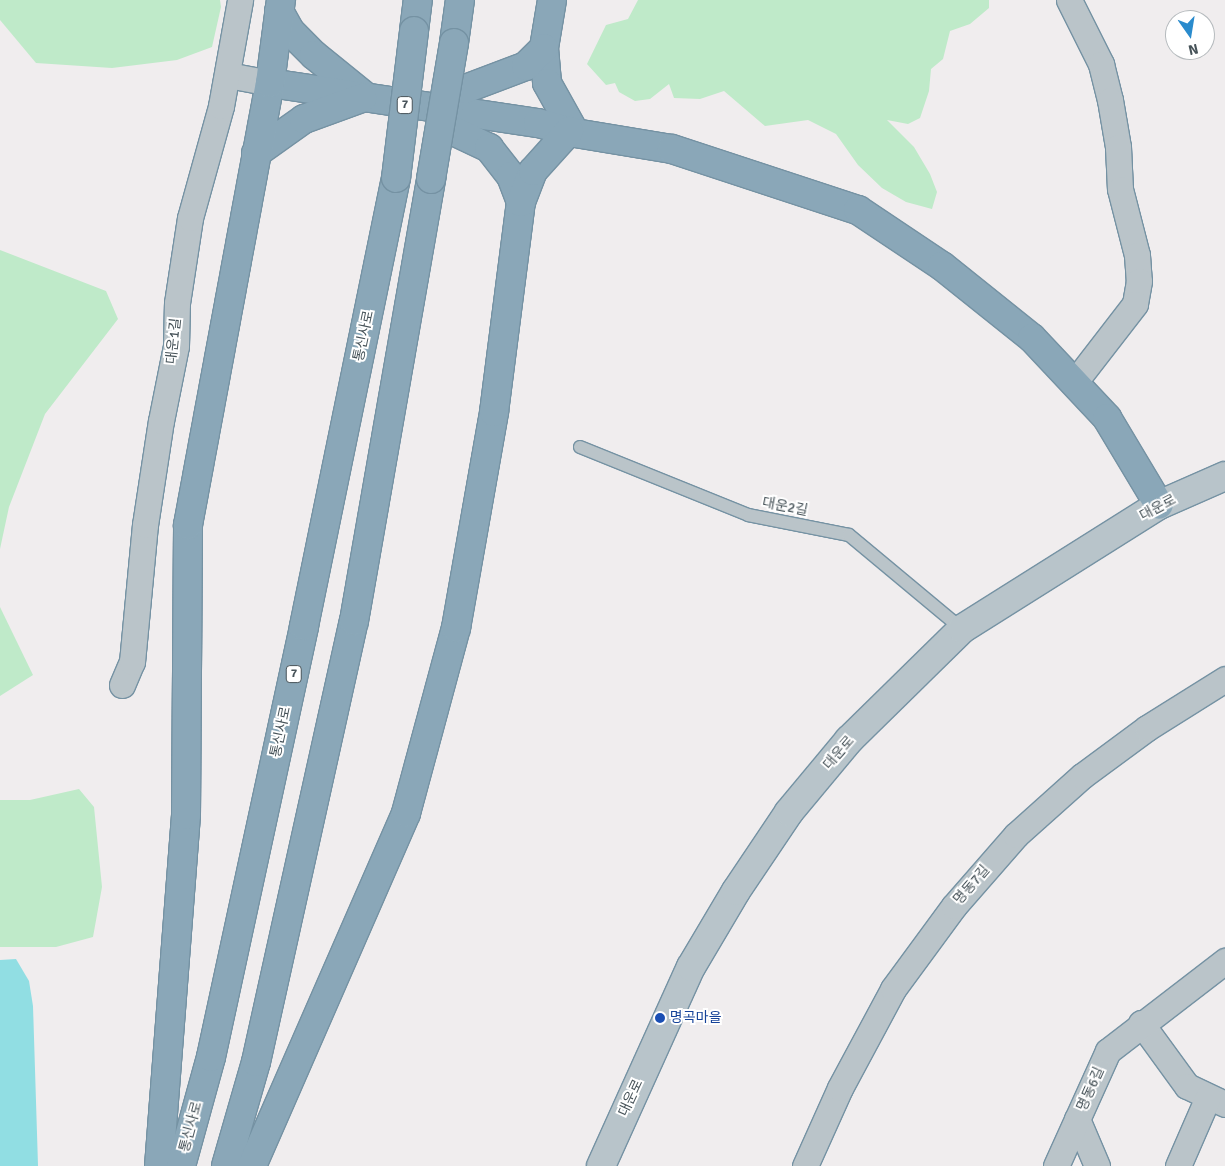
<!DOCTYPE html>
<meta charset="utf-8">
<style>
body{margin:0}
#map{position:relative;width:1225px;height:1166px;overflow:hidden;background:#f0edee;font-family:Signika,"Noto Sans KR",sans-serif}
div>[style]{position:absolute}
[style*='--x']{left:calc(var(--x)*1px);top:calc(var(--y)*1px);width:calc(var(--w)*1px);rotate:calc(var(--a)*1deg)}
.green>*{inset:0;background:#bfeac9}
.water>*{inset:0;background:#91dee3}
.roads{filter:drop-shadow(1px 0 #7592a3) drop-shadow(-1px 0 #7592a3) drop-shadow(0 1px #7592a3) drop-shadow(0 -1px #7592a3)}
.lane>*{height:12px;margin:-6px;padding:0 6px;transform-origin:6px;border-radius:6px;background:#bac4c9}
.street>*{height:25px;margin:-12.5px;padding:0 12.5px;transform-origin:12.5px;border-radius:12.5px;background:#bac4c9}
.secondary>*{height:28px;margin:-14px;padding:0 14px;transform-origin:14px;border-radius:14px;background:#b8c4ca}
.highway>*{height:28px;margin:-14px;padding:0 14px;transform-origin:14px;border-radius:14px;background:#8aa7b8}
.bridges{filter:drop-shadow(1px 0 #7592a3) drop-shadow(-1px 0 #7592a3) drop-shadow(0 1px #7592a3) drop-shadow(0 -1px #7592a3)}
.highway-bridge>*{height:28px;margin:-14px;padding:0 14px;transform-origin:14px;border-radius:14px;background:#8aa7b8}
.dots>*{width:14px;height:14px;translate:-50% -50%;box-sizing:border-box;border:2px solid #fff;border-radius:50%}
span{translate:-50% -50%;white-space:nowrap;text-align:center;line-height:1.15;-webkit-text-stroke:4px #fff;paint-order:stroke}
.shield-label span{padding:1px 4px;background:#fff;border:1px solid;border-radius:4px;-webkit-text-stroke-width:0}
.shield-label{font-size:12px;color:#475359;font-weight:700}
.street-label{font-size:14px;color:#475359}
.transit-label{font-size:14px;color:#164399}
.left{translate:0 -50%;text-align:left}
.north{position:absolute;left:1165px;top:10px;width:50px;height:50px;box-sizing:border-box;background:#fff;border:1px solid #b5babd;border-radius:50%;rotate:167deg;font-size:14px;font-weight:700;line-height:20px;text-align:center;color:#475359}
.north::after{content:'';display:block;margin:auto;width:18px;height:22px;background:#2a8bcd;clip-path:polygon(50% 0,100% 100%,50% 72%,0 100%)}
</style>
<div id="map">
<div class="green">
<i style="clip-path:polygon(0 0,220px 0,221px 7px,212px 47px,177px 60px,112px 68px,36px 63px,0 20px)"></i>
<i style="clip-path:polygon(638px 0,989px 0,989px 8px,970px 24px,950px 31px,943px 59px,931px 69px,929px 91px,920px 118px,908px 124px,887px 120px,914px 147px,930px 174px,937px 192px,932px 209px,906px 202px,882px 188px,858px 165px,836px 134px,808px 120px,765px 126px,724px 91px,700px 99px,674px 98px,669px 84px,650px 99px,635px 101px,619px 92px,615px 83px,606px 85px,587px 64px,606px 25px,628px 19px)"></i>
<i style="clip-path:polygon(0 250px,106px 291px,118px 319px,45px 414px,9px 507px,0 549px)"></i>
<i style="clip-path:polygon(0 607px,33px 675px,0 696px)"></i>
<i style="clip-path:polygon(79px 789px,94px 807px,102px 887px,93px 937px,56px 947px,0 947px,0 800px,30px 800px)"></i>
</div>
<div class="water">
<i style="clip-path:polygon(16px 959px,29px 981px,33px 1006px,38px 1166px,0 1166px,0 960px)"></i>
</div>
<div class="roads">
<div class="lane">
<i style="--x:580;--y:447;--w:181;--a:22"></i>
<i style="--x:748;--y:515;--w:103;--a:11.2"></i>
<i style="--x:849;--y:535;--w:147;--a:39.8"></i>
</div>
<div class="street">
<i style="--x:1069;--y:0;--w:72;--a:63.4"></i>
<i style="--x:1101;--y:64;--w:37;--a:76"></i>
<i style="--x:1110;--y:100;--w:48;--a:80.3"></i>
<i style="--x:1118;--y:147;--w:42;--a:87.3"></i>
<i style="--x:1120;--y:189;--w:68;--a:75.6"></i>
<i style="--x:1137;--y:255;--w:26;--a:86"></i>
<i style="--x:1139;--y:281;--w:23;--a:100"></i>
<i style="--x:1135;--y:304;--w:100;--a:127.7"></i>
<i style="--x:228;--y:75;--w:43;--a:10.8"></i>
<i style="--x:122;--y:685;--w:25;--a:-67"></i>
<i style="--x:132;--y:662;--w:138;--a:-84.6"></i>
<i style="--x:145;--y:525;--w:105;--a:-81.3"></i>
<i style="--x:161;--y:421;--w:76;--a:-78.7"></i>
<i style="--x:176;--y:346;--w:43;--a:-88.7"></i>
<i style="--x:177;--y:303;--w:86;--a:-81.3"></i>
<i style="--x:190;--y:218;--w:116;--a:-74.5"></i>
<i style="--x:221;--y:106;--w:108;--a:-79.8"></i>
<i style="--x:1141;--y:1023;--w:78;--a:53.9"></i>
<i style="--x:1187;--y:1086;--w:42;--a:25.3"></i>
<i style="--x:1077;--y:1119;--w:51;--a:66.9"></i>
<i style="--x:805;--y:1166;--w:85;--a:-65.8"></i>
<i style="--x:840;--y:1088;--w:112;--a:-61.8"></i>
<i style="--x:893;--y:989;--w:103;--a:-53.7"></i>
<i style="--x:954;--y:906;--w:94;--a:-48.9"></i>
<i style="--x:1016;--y:835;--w:89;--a:-41.8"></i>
<i style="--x:1082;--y:776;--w:81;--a:-36.4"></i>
<i style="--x:1147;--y:728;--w:92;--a:-32.1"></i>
<i style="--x:1056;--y:1166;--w:126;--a:-65.7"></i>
<i style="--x:1108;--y:1051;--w:148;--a:-37.6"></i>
<i style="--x:1178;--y:1166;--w:75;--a:-66.5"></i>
</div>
<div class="secondary">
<i style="--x:601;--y:1166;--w:218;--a:-65.7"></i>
<i style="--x:691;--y:967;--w:88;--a:-59.4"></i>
<i style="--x:736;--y:891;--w:95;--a:-56.1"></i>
<i style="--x:789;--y:812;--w:94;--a:-50.2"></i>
<i style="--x:849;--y:740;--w:158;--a:-44.5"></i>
<i style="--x:962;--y:629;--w:233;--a:-32.2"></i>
<i style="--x:1159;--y:505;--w:72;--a:-23.7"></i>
</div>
<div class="highway">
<i style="--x:552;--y:0;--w:49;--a:99.5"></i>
<i style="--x:544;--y:48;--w:35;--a:85"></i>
<i style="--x:547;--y:83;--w:57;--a:60.8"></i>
<i style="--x:279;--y:11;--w:23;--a:61"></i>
<i style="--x:290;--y:31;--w:34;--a:45"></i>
<i style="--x:314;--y:55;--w:67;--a:38.9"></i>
<i style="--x:414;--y:31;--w:31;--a:-83"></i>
<i style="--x:454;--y:43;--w:43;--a:-82.1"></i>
<i style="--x:270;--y:83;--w:271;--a:8.5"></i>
<i style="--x:538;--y:123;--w:38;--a:15"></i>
<i style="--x:575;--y:133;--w:98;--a:9.4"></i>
<i style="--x:672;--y:149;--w:196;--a:18.2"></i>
<i style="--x:858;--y:210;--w:101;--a:33.7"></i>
<i style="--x:942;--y:266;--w:115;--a:38.7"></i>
<i style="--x:1032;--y:338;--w:110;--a:46.8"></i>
<i style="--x:1107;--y:418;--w:101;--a:59.1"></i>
<i style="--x:438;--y:108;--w:22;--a:66"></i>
<i style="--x:447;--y:128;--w:47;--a:25.5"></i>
<i style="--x:489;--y:148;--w:36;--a:52"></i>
<i style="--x:511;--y:176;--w:28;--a:69"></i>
<i style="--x:443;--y:108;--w:29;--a:-41"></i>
<i style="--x:465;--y:89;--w:65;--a:-20.7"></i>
<i style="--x:526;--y:66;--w:25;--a:-45"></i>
<i style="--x:256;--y:153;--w:59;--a:-35.3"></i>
<i style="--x:304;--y:119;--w:62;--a:-19.9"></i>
<i style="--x:159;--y:1166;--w:352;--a:-85.6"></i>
<i style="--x:186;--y:815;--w:290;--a:-89.6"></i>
<i style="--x:188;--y:525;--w:450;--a:-79.5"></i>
<i style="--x:270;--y:83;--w:84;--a:-82.5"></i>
<i style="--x:181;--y:1166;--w:113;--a:-74.6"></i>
<i style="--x:211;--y:1057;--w:441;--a:-77.8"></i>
<i style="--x:304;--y:626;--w:457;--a:-78.4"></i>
<i style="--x:226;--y:1166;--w:108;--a:-73.9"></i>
<i style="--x:256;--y:1062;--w:452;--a:-77.5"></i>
<i style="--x:354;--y:621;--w:449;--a:-80.1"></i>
<i style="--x:252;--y:1166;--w:385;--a:-66.4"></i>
<i style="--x:406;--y:813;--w:192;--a:-74.9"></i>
<i style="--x:456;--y:628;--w:219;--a:-80"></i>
<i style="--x:494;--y:412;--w:212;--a:-82.7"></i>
<i style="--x:521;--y:202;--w:33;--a:-69"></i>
<i style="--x:533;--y:171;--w:54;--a:-48"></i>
</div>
</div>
<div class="bridges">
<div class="highway-bridge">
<i style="--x:396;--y:178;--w:148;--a:-83"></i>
<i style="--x:431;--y:179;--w:138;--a:-80.4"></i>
</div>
</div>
<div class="dots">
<i style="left:660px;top:1018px;background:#1a4fb4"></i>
</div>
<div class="shield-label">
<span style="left:405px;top:105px">7</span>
<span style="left:294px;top:674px">7</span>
</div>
<div class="street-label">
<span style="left:364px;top:336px;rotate:-78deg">통신사로</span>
<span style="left:174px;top:341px;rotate:-84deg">대운1길</span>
<span style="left:785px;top:507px;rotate:11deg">대운2길</span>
<span style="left:1158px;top:508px;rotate:-28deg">대운로</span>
<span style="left:281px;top:732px;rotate:-78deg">통신사로</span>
<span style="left:839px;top:753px;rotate:-49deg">대운로</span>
<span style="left:972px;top:885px;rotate:-49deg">명동7길</span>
<span style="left:1091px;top:1089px;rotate:-66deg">명동6길</span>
<span style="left:631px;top:1098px;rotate:-65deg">대운로</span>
<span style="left:191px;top:1127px;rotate:-75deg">통신사로</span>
</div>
<div class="transit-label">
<span class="left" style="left:670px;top:1018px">명곡마을</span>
</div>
<div class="north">N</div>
</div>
